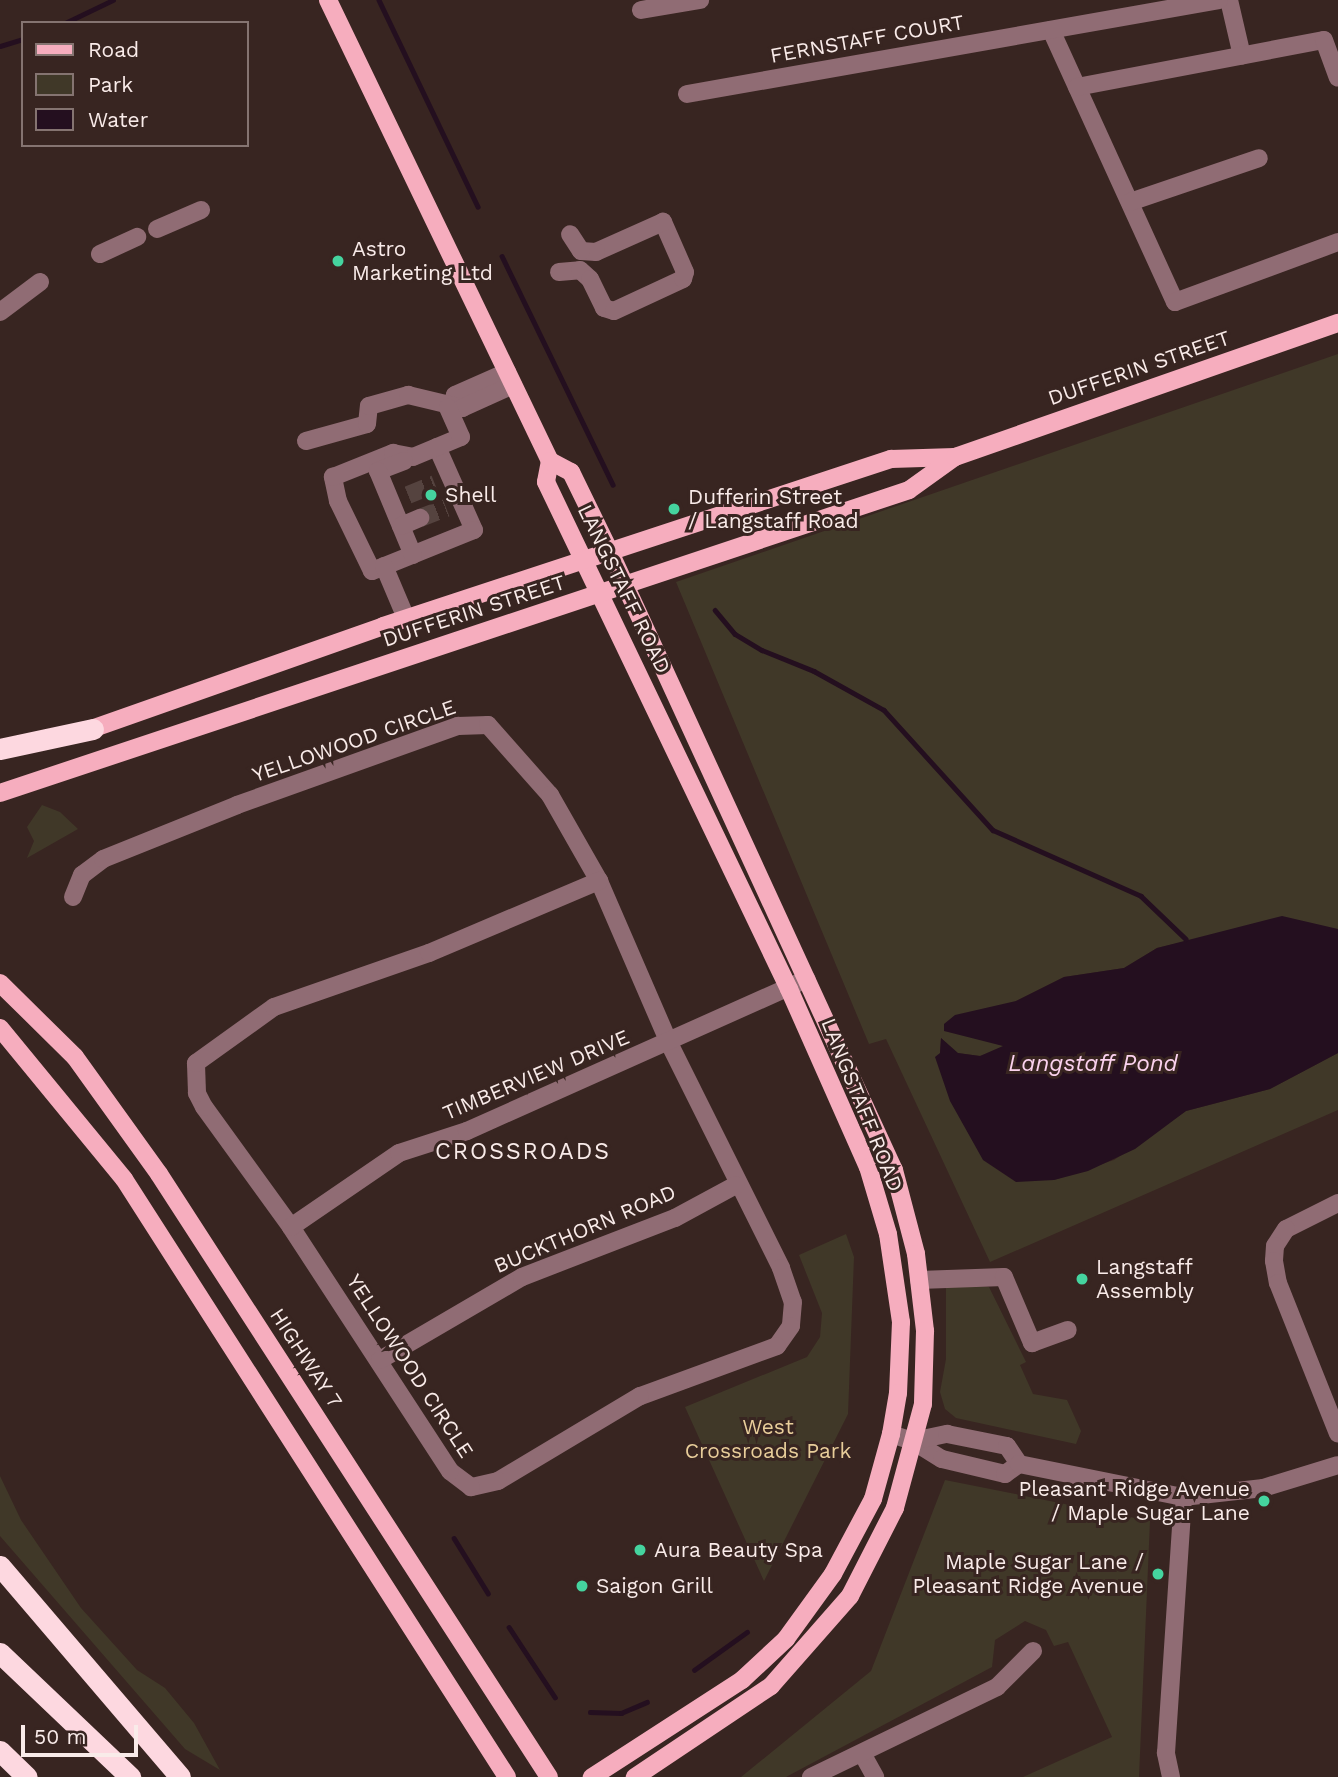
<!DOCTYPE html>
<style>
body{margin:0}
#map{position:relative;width:1338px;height:1777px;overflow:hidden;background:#382521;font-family:"Work Sans",sans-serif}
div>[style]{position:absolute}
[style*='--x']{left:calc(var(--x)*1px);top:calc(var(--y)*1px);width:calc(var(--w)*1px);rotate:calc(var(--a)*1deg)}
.green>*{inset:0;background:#403828}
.water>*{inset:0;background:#240f1f}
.stream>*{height:4.5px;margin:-2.25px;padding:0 2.25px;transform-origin:2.25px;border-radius:2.25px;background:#240f1f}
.minor-tunnel>*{height:18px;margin-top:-9px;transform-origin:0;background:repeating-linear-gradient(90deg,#55433f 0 18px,transparent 0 27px)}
.minor>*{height:18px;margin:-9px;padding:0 9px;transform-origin:9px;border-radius:9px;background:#906c74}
.major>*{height:18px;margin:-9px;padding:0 9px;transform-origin:9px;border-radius:9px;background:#f6adbe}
.highway>*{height:21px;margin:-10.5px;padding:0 10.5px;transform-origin:10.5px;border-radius:10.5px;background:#fdd8e0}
.dots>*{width:19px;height:19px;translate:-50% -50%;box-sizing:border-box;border:4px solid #382521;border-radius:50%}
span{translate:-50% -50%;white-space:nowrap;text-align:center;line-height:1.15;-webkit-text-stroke:6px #382521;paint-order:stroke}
.street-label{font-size:21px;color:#f9ebe9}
.poi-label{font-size:21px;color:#f9ebe9}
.left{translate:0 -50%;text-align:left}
.right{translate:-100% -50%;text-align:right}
.park-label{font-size:21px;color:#e8cd9a}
.water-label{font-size:23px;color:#fbd2ee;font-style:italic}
.neighbourhood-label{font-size:23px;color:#f9ebe9;letter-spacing:2px}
.legend{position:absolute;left:21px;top:21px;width:228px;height:126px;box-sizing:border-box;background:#382521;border:2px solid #857471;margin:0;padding:9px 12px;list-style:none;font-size:21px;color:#f9ebe9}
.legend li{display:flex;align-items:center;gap:14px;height:35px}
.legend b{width:35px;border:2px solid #857471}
.scale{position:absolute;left:21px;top:1725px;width:117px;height:32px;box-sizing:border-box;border:4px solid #f9ebe9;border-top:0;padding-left:9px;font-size:21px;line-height:24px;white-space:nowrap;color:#f9ebe9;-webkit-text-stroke:5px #382521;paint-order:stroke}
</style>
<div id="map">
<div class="green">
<i style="clip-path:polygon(1338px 354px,1338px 929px,1218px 934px,1157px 948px,1124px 968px,1064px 977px,1016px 1001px,991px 1042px,1004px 1046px,1001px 1051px,980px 1056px,957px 1053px,941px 1038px,940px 1053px,1054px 1180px,1114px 1160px,1186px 1111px,1270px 1089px,1338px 1053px,1338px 1110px,990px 1262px,886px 1039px,869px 1044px,676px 582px)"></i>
<i style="clip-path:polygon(42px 805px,60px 812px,78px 829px,27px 858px,34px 841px,27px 827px)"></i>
<i style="clip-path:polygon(846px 1234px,854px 1257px,848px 1414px,764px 1581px,685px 1407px,807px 1357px,820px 1337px,822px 1313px,799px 1255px)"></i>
<i style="clip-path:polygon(946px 1283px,989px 1287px,1026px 1362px,1020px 1365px,1033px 1394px,1067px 1400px,1081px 1431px,1076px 1444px,956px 1418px,945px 1409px,940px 1392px,946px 1359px)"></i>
<i style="clip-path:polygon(0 1476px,21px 1520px,81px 1608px,137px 1670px,165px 1688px,194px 1723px,220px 1770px,185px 1749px,0 1536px)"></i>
<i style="clip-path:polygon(945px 1480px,1150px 1521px,1139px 1777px,1023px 1777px,1112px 1737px,1068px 1642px,1054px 1646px,1046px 1630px,1025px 1621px,995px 1640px,992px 1667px,786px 1777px,741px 1777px,871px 1671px)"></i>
</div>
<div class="water">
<i style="clip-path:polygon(1282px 916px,1338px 929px,1338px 1053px,1270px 1089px,1186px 1111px,1135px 1149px,1088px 1171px,1054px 1180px,1016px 1182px,983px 1160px,950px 1101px,935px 1057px,940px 1053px,941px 1038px,958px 1053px,980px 1056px,1003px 1046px,944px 1031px,944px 1024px,955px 1015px,1016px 1001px,1064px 977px,1124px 968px,1157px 948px)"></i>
</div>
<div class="stream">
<i style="--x:379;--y:0;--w:229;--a:64.4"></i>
<i style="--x:65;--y:23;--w:53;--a:-25.6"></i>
<i style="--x:0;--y:46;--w:24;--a:-17"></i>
<i style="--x:502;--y:256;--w:254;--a:64.1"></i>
<i style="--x:715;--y:610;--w:31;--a:50"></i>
<i style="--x:735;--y:634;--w:31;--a:31"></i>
<i style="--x:762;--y:650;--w:56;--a:22"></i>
<i style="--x:814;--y:671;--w:80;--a:29.1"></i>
<i style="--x:884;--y:710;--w:162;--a:47.8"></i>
<i style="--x:993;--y:830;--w:162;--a:24"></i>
<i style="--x:1141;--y:896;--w:62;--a:43.7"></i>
<i style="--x:454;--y:1538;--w:65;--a:58.3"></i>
<i style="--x:509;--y:1627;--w:84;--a:56.7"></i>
<i style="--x:694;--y:1670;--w:65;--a:-35.6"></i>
<i style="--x:590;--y:1712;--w:31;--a:2"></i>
<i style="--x:621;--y:1713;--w:28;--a:-23"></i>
</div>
<div class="minor-tunnel">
<i style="--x:408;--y:495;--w:29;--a:-22"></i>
<i style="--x:420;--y:518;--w:28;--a:-21"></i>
</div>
<div class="minor">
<i style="--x:1229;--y:0;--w:57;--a:76.9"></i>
<i style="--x:641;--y:10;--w:60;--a:-9.6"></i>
<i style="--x:1051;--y:30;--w:299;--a:65.5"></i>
<i style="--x:1175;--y:302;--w:174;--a:-20.2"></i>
<i style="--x:1077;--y:87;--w:251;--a:-10.8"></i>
<i style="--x:1324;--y:40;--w:40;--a:69.8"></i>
<i style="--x:687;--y:94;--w:540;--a:-10.02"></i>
<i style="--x:1130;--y:202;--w:136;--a:-18.8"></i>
<i style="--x:157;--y:229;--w:48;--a:-23.4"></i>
<i style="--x:100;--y:254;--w:41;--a:-24.7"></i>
<i style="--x:559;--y:272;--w:21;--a:-5"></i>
<i style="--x:580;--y:270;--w:13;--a:42"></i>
<i style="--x:590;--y:279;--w:32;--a:64"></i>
<i style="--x:604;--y:308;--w:10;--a:17"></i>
<i style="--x:614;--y:311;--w:76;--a:-24.9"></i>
<i style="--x:683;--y:279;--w:7;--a:-74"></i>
<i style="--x:685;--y:272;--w:55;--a:-113.7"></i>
<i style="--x:663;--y:222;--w:73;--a:155.9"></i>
<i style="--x:596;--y:252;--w:15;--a:-176"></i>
<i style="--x:581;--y:251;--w:20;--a:-123"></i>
<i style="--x:0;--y:312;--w:50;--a:-36.9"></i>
<i style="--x:452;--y:406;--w:11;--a:-75"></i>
<i style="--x:455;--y:395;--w:57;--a:-23.9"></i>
<i style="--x:306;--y:441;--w:63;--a:-15.6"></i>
<i style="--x:367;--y:424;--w:18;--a:-84"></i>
<i style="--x:369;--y:406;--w:41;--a:-15.8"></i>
<i style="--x:408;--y:395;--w:56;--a:13.5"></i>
<i style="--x:462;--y:408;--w:56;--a:-24.3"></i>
<i style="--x:437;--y:447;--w:91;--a:66"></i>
<i style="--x:474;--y:530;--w:110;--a:158.1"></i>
<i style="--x:372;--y:571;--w:78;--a:-115.9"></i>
<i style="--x:338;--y:501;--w:25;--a:-102"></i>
<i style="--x:333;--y:477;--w:65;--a:-21.8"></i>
<i style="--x:393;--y:453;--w:20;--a:11"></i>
<i style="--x:413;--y:457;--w:52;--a:-22.6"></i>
<i style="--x:461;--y:437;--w:32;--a:-114"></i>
<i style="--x:404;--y:461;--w:28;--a:159"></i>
<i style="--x:378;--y:471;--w:91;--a:67.4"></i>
<i style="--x:401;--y:526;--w:21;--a:-23"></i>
<i style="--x:384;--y:566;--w:56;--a:67.1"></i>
<i style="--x:73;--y:897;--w:24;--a:-68"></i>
<i style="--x:82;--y:875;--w:26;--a:-37"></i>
<i style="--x:103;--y:859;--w:144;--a:-21.9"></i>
<i style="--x:237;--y:805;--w:235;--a:-19.7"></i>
<i style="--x:458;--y:726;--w:30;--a:-2"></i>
<i style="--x:488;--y:725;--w:94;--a:48.5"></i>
<i style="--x:550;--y:795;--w:99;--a:60.3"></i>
<i style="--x:599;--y:881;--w:176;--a:66.6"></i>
<i style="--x:669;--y:1043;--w:251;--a:63.5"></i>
<i style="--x:781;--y:1268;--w:36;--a:71"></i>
<i style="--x:793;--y:1302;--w:24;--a:95"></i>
<i style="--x:791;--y:1326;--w:24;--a:125"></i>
<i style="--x:777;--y:1346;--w:146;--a:159.9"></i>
<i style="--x:640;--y:1396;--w:165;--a:149.1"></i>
<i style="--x:498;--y:1481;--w:28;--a:167"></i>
<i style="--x:471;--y:1487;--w:26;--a:-143"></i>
<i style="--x:450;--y:1471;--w:291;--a:-123.1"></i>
<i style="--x:291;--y:1227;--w:148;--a:-125.9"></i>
<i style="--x:204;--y:1107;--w:16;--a:-117"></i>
<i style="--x:197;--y:1093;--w:30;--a:-92"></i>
<i style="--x:196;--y:1063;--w:96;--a:-35.7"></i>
<i style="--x:274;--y:1007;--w:164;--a:-19.2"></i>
<i style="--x:429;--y:953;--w:185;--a:-23"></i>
<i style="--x:1338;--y:1203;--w:58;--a:153.4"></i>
<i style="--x:1286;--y:1229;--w:20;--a:123"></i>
<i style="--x:1275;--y:1246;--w:15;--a:94"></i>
<i style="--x:1274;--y:1261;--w:22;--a:80"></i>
<i style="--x:1278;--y:1283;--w:162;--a:68.3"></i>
<i style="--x:291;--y:1227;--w:131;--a:-34.4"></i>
<i style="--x:399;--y:1153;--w:71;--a:-17.9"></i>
<i style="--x:467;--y:1131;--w:372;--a:-24.1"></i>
<i style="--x:919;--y:1280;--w:85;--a:-2"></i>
<i style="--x:1004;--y:1277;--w:72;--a:67"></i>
<i style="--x:1032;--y:1343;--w:38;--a:-20"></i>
<i style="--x:380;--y:1360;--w:164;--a:-30.3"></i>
<i style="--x:522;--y:1277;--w:164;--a:-21.1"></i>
<i style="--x:675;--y:1218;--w:69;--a:-28.4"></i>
<i style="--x:891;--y:1434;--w:23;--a:18"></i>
<i style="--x:913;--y:1441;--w:34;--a:32"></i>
<i style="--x:942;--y:1459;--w:65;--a:13.4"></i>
<i style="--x:1005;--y:1474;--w:17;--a:-36"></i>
<i style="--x:913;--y:1441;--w:35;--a:-12"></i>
<i style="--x:947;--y:1434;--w:61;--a:11.3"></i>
<i style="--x:1007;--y:1446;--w:22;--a:56"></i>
<i style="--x:1019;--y:1464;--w:167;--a:11.4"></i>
<i style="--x:1183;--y:1497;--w:81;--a:-6.4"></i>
<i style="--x:1263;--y:1488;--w:78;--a:-17"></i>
<i style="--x:863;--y:1755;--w:25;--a:61"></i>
<i style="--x:811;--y:1777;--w:207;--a:-25.8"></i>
<i style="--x:997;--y:1687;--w:51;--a:-45"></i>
<i style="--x:1171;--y:1777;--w:25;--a:-102"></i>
<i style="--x:1166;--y:1753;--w:257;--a:-86.2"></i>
</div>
<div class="major">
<i style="--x:328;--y:0;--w:512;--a:64.29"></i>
<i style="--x:550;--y:461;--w:21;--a:101"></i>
<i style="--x:546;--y:482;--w:562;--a:64.39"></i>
<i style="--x:789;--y:989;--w:195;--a:66.1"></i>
<i style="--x:868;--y:1167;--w:70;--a:73.4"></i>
<i style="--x:888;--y:1234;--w:89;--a:81.6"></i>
<i style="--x:901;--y:1322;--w:71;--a:92.4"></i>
<i style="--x:898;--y:1393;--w:42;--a:99.7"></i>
<i style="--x:891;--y:1434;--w:67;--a:105.5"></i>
<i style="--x:873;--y:1499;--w:85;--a:118.1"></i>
<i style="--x:833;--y:1574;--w:80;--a:125.9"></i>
<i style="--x:786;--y:1639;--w:60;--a:137"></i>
<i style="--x:742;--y:1680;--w:179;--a:147.1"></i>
<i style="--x:550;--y:461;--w:24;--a:28"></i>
<i style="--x:571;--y:472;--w:89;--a:64"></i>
<i style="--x:610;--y:552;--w:680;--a:65.32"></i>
<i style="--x:894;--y:1170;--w:87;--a:75.3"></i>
<i style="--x:916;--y:1254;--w:78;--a:83.3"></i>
<i style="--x:925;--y:1331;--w:73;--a:91.6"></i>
<i style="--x:923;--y:1404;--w:108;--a:105.1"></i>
<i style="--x:895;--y:1508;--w:99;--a:117.1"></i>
<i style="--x:850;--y:1596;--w:120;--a:131.3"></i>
<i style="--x:771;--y:1686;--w:164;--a:146.2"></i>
<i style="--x:80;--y:733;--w:321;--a:-19.4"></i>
<i style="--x:383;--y:626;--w:535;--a:-18.2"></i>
<i style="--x:891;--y:459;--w:64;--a:-1.8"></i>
<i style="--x:0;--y:793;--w:958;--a:-18.43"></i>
<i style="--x:909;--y:490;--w:57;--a:-35.7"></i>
<i style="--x:955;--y:457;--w:406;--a:-19.3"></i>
<i style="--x:0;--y:983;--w:105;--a:44.6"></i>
<i style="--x:75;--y:1057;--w:144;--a:54.3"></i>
<i style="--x:159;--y:1174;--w:718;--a:57.11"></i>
<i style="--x:0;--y:1028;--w:195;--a:50.6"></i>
<i style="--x:124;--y:1179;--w:710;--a:57.36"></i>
</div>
<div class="highway">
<i style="--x:0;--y:749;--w:95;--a:-12.1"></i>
<i style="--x:0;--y:1566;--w:277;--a:49.5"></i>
<i style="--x:0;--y:1653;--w:180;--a:43.6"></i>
<i style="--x:0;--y:1751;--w:37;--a:44"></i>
</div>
<div class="dots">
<i style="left:338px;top:261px;background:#45d49f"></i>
<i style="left:431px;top:495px;background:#45d49f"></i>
<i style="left:674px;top:509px;background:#45d49f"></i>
<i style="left:1082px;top:1279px;background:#45d49f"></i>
<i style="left:1264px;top:1501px;background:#45d49f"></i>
<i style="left:640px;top:1550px;background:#45d49f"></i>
<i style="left:1158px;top:1574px;background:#45d49f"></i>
<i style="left:582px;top:1586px;background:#45d49f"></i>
</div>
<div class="street-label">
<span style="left:867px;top:39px;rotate:-10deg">FERNSTAFF COURT</span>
<span style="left:1139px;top:368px;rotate:-19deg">DUFFERIN STREET</span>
<span style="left:624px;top:589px;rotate:64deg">LANGSTAFF ROAD</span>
<span style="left:474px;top:611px;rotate:-18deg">DUFFERIN STREET</span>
<span style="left:354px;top:741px;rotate:-19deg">YELLOWOOD CIRCLE</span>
<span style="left:536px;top:1075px;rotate:-23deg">TIMBERVIEW DRIVE</span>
<span style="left:862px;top:1105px;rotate:68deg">LANGSTAFF ROAD</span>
<span style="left:585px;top:1229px;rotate:-23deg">BUCKTHORN ROAD</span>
<span style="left:306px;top:1358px;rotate:57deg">HIGHWAY 7</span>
<span style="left:410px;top:1366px;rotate:57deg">YELLOWOOD CIRCLE</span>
</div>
<div class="poi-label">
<span class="left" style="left:352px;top:261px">Astro<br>Marketing Ltd</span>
<span class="left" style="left:445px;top:495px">Shell</span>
<span class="left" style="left:688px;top:509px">Dufferin Street<br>/ Langstaff Road</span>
<span class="left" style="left:1096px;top:1279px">Langstaff<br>Assembly</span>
<span class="right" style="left:1250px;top:1501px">Pleasant Ridge Avenue<br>/ Maple Sugar Lane</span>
<span class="left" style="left:654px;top:1550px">Aura Beauty Spa</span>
<span class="right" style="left:1144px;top:1574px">Maple Sugar Lane /<br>Pleasant Ridge Avenue</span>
<span class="left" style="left:596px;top:1586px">Saigon Grill</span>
</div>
<div class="park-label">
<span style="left:768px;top:1439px">West<br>Crossroads Park</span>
</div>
<div class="water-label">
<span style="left:1093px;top:1064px">Langstaff Pond</span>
</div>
<div class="neighbourhood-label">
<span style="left:523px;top:1152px">CROSSROADS</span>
</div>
<ul class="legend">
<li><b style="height:9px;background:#f6adbe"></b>Road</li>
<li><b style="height:19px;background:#403828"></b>Park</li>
<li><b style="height:19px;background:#240f1f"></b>Water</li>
</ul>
<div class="scale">50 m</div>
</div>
